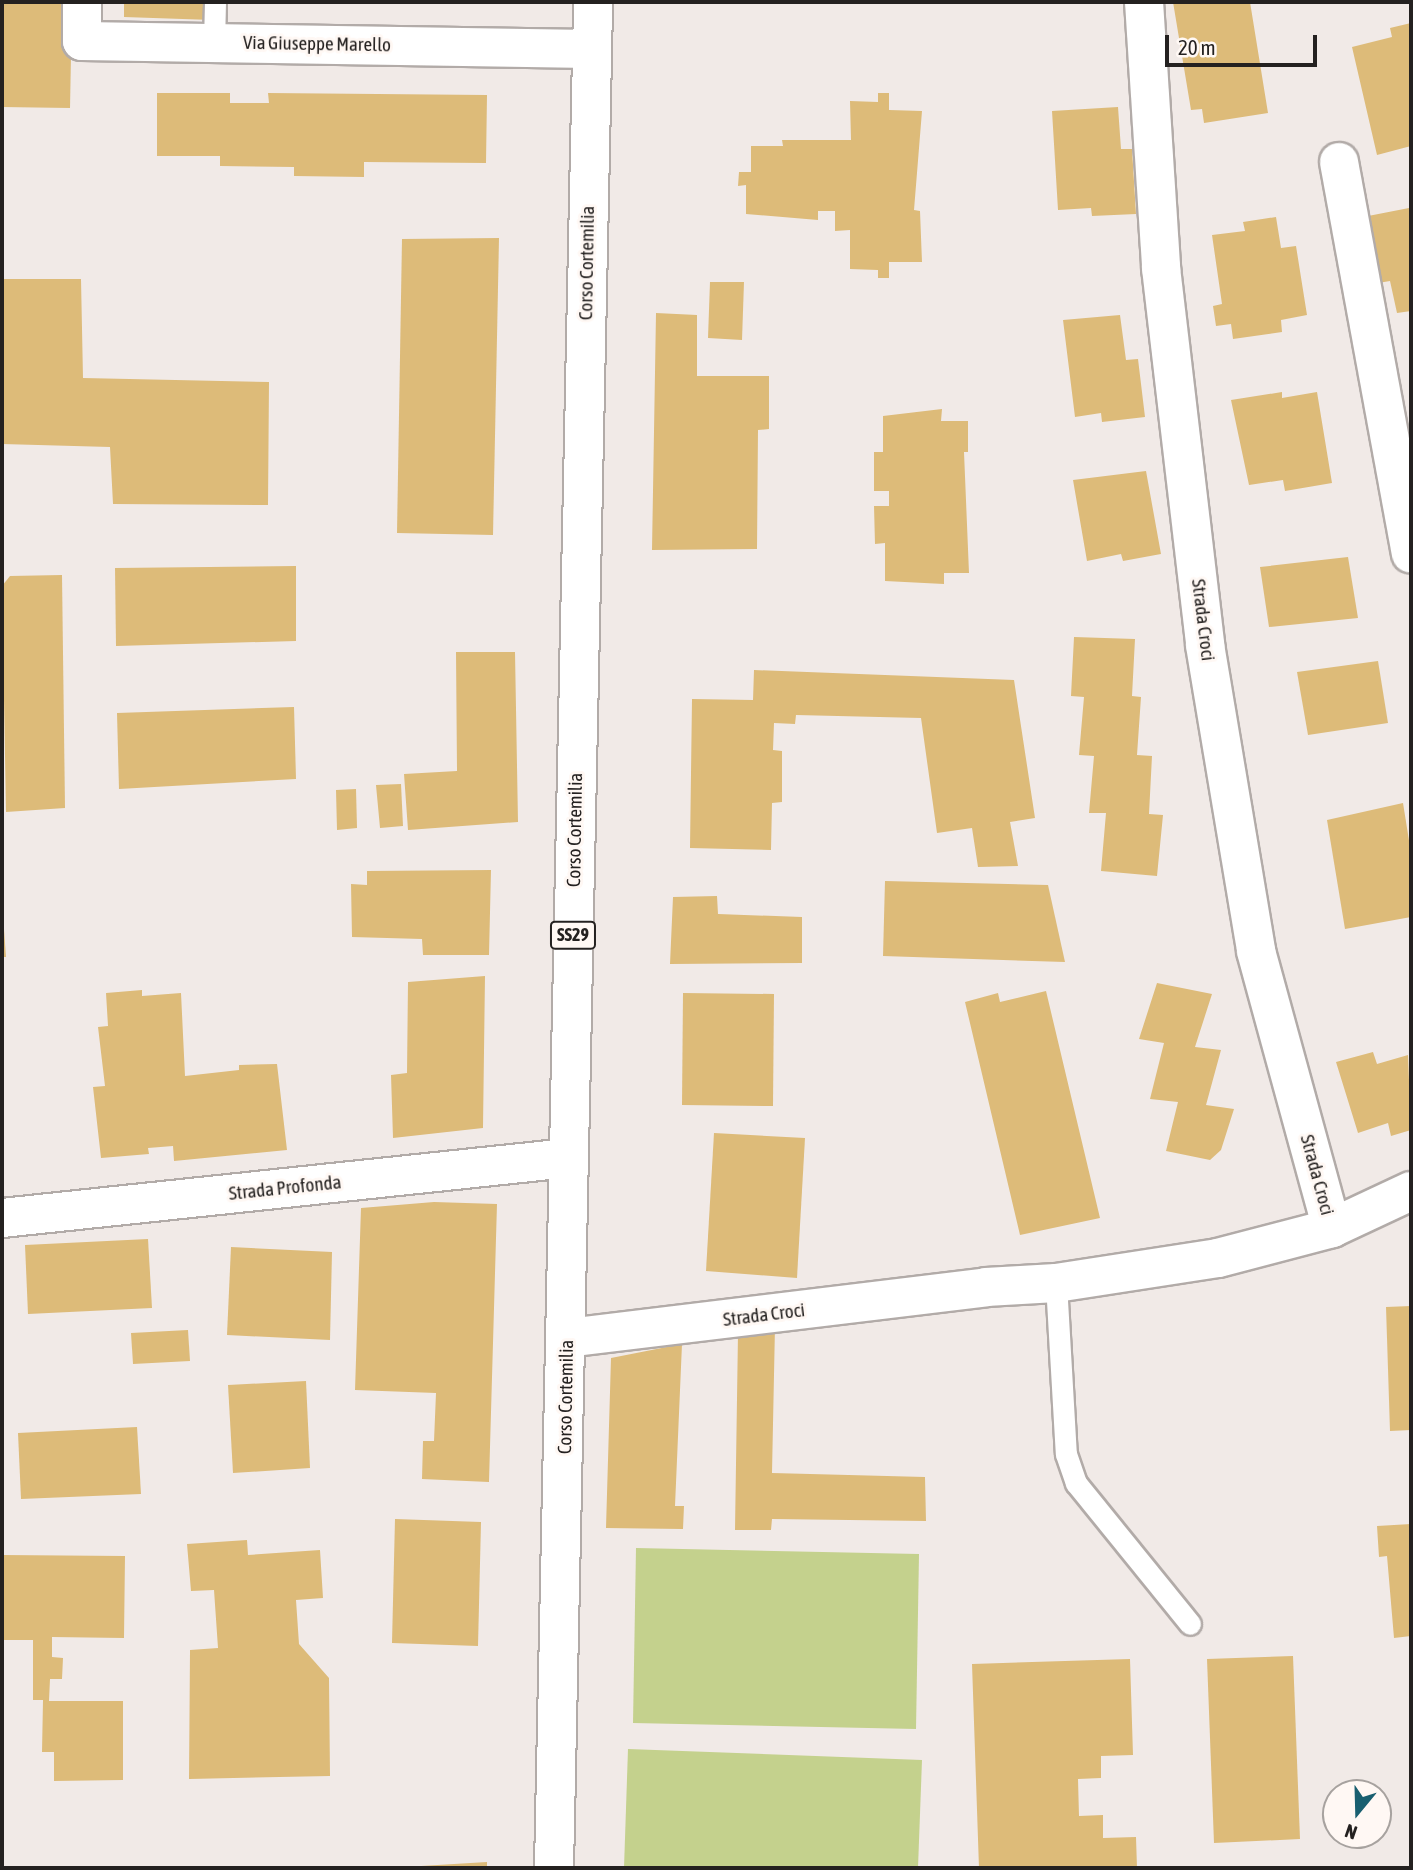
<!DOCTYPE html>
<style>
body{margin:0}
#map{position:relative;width:1413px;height:1870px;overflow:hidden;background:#f1eae7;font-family:"Asap Condensed",sans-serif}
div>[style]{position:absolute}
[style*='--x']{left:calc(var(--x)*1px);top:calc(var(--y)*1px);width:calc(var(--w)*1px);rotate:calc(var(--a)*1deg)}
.green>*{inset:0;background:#c4d18d}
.building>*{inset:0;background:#ddbb79}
.roads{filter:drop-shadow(2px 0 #b2aba8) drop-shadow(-2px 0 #b2aba8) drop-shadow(0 2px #b2aba8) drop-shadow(0 -2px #b2aba8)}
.lane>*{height:21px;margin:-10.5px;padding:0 10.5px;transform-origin:10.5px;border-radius:10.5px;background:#fff}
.street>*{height:38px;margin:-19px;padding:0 19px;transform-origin:19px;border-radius:19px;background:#fff}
.primary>*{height:38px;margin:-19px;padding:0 19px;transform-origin:19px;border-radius:19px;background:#fff}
span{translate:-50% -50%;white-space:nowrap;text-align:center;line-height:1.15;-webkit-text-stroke:6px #fff8f4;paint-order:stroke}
.shield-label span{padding:2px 5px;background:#fff8f4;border:2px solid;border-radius:5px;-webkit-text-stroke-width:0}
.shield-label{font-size:18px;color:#242120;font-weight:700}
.street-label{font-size:19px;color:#242120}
.frame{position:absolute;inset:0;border:4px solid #242120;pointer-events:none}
.north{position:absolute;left:1322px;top:1779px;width:70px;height:70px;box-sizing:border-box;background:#fff8f4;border:2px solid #a7a29f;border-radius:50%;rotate:199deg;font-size:19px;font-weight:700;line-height:28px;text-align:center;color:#242120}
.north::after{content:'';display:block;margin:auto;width:24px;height:32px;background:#195f70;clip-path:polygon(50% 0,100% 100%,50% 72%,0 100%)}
.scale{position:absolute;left:1165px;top:35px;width:152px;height:32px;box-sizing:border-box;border:4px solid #242120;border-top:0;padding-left:9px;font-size:21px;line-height:24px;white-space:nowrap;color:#242120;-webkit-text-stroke:5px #fff8f4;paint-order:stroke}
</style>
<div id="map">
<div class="green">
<i style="clip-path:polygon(636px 1548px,919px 1554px,916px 1729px,633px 1723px)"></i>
<i style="clip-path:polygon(628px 1749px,922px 1760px,918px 1868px,624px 1868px)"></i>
</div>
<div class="building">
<i style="clip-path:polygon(2px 2px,72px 2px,70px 108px,2px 107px)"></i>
<i style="clip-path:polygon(113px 2px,211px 2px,212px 20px,124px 17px,124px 4px)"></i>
<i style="clip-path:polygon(1173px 2px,1250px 2px,1268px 113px,1204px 123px,1202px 109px,1191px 110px)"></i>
<i style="clip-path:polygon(1411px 23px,1411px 146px,1377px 155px,1352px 47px,1392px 37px,1390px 28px)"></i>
<i style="clip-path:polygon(157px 93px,230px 93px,230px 103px,269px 103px,268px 93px,487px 95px,486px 163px,364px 162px,364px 177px,294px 176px,294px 167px,220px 166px,220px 156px,157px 156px)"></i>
<i style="clip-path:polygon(878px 93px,889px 93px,889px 110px,922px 111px,914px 210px,920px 211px,922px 262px,889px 262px,889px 278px,878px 278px,878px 270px,850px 269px,850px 230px,835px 231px,835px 211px,818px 211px,818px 220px,746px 214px,746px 185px,738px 186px,739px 172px,751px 172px,751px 146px,783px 146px,782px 140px,851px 140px,850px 101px,878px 102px)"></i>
<i style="clip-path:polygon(1118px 107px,1121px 149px,1132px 149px,1136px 214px,1092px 216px,1091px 208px,1058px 210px,1052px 111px)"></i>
<i style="clip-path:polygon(1409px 208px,1411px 311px,1397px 313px,1390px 281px,1378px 283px,1363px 217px)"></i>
<i style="clip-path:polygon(1276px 217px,1281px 248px,1296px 246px,1307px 315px,1281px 320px,1282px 332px,1233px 339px,1231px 324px,1216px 326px,1213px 306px,1222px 304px,1212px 235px,1245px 231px,1243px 222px)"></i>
<i style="clip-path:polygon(499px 238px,493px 535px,397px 533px,402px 239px)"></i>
<i style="clip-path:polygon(2px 279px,81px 279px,83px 378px,269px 382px,268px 505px,113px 504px,110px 447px,2px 444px)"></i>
<i style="clip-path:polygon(710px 282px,744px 282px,742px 340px,708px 338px)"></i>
<i style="clip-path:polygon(656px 313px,697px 315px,697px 376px,769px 376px,769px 429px,758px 430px,757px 549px,652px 550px)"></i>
<i style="clip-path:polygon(1120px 315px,1126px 360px,1138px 359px,1145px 417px,1102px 422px,1101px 413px,1075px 417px,1063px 320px)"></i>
<i style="clip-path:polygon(1282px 392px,1282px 398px,1317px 392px,1332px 483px,1285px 491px,1283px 480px,1249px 485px,1231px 400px)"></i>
<i style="clip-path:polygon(942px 409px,941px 421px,968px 421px,968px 452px,964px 452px,969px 573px,944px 573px,944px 584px,885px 581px,885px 543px,875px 544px,874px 506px,889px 506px,889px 491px,874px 491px,874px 452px,883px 452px,883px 416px)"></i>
<i style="clip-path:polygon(1146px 471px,1161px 554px,1123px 561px,1121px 554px,1087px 561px,1073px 480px)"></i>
<i style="clip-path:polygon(1348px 557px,1358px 618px,1269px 627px,1260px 567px)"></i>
<i style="clip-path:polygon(296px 566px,296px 641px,116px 646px,115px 568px)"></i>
<i style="clip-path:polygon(62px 575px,65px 808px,6px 812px,2px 586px,10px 576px)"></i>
<i style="clip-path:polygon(1074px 637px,1135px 639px,1132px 696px,1141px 697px,1137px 755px,1152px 756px,1149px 814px,1163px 815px,1157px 876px,1101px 871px,1106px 813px,1089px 813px,1094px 756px,1079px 755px,1084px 697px,1071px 696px)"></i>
<i style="clip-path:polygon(456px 652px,515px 652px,518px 822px,408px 830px,404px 774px,457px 771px)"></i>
<i style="clip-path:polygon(1378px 661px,1388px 723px,1308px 735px,1297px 672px)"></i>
<i style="clip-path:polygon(754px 670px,1014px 680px,1035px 818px,1010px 822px,1018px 866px,978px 867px,972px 828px,937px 833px,921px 718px,796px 715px,795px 724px,774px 723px,773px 750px,782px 751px,782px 802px,772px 803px,771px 850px,690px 848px,692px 699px,753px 700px)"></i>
<i style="clip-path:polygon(294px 707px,296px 779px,119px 789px,117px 713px)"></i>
<i style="clip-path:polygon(401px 784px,403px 826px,380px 828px,376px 785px)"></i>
<i style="clip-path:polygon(356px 789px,357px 828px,337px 830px,336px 790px)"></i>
<i style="clip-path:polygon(1403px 803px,1411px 853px,1411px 917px,1345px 929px,1327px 820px)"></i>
<i style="clip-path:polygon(491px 870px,489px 955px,423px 955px,422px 939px,352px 937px,351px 884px,367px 885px,367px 871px)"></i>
<i style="clip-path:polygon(885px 881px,1048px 885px,1065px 962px,883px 956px)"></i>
<i style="clip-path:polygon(717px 896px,718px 914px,802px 917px,802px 963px,670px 964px,673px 897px)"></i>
<i style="clip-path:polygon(2px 929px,4px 929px,6px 957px,2px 957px)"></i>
<i style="clip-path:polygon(485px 976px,483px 1128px,393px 1138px,391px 1075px,407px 1073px,408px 982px)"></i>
<i style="clip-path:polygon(1157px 983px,1212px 994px,1195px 1047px,1221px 1050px,1206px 1105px,1234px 1109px,1221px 1150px,1210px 1160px,1166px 1151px,1178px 1102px,1150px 1099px,1164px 1043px,1139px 1039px)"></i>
<i style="clip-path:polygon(142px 990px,142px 996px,181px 993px,185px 1076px,239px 1070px,239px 1065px,277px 1064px,287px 1150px,174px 1161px,173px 1146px,148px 1148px,149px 1154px,101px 1158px,93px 1087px,105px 1086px,98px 1027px,108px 1026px,106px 993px)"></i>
<i style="clip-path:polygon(1046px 991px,1100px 1218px,1020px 1235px,965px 1002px,998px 993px,1000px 1002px)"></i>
<i style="clip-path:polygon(683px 993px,774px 994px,773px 1106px,682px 1105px)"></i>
<i style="clip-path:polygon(1373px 1052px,1377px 1064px,1408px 1055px,1411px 1130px,1391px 1136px,1388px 1123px,1358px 1133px,1336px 1062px)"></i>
<i style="clip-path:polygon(714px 1133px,805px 1138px,797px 1278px,706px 1271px)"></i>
<i style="clip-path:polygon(434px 1202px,497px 1204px,489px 1482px,422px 1479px,423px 1441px,434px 1441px,436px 1393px,355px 1390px,361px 1208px)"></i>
<i style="clip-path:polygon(148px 1239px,152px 1308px,28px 1314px,25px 1245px)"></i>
<i style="clip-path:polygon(231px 1247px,332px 1252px,330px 1340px,227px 1335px)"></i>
<i style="clip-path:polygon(1411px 1306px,1411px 1430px,1390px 1431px,1386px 1307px)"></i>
<i style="clip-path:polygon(775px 1326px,772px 1473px,925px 1477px,926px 1521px,772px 1519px,771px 1530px,735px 1530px,738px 1333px)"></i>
<i style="clip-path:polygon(188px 1330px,190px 1361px,133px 1364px,131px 1333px)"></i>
<i style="clip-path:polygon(682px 1344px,675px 1506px,684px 1506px,683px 1529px,606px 1528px,611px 1358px)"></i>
<i style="clip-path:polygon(306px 1381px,310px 1468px,233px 1473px,228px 1385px)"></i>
<i style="clip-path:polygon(137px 1427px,141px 1494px,21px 1499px,18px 1433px)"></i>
<i style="clip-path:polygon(395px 1519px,481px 1522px,478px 1646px,392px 1643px)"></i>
<i style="clip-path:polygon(1411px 1524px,1411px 1636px,1394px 1638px,1387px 1556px,1379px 1557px,1377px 1526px)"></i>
<i style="clip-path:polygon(247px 1540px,248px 1555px,320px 1550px,323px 1598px,296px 1600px,299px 1644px,329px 1678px,330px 1776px,189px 1779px,190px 1650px,218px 1648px,214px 1590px,191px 1591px,187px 1544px)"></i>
<i style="clip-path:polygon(2px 1555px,125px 1556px,124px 1638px,52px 1637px,52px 1657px,63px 1658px,62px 1679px,50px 1679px,49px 1701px,123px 1701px,123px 1780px,54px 1781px,54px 1752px,42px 1752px,43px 1700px,33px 1700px,33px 1640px,2px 1640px)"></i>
<i style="clip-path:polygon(1293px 1656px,1300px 1839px,1214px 1843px,1207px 1659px)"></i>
<i style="clip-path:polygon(1130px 1659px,1133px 1755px,1101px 1756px,1101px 1778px,1078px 1779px,1079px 1816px,1103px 1815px,1103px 1838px,1136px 1837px,1137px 1868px,979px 1868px,972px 1664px)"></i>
<i style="clip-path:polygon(487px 1862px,487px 1868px,421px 1868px,421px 1866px)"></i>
</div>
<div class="roads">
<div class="lane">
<i style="--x:214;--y:43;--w:41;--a:-88.6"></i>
<i style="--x:1056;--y:1283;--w:171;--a:86.7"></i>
<i style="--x:1066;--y:1454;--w:31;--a:71"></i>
<i style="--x:1076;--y:1483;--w:181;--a:51"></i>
</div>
<div class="street">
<i style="--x:82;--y:2;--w:39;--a:90"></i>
<i style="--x:82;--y:41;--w:510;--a:0.9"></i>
<i style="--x:1144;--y:2;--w:267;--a:86.3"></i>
<i style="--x:1161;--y:268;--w:380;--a:83.3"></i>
<i style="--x:1205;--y:645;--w:310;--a:80.5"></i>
<i style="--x:1256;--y:951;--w:287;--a:74.7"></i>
<i style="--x:1339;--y:162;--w:398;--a:79.6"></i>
<i style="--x:2;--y:1218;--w:569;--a:-6.05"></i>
<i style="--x:567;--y:1338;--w:422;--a:-6.9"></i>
<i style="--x:986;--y:1287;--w:70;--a:-3.3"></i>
<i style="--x:1056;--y:1283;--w:164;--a:-8.8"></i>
<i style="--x:1218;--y:1258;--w:118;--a:-14.7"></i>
<i style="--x:1332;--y:1228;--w:87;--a:-25.1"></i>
</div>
<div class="primary">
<i style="--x:554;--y:1868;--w:1866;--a:-88.8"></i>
</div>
</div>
<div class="shield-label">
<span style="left:573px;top:935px">SS29</span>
</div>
<div class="street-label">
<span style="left:317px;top:44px;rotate:1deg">Via Giuseppe Marello</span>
<span style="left:587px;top:263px;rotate:-89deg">Corso Cortemilia</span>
<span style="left:1203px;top:620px;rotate:83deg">Strada Croci</span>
<span style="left:575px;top:830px;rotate:-89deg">Corso Cortemilia</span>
<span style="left:1317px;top:1175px;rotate:75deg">Strada Croci</span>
<span style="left:285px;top:1188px;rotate:-6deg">Strada Profonda</span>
<span style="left:764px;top:1315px;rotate:-7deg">Strada Croci</span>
<span style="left:566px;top:1397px;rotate:-89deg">Corso Cortemilia</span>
</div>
<div class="frame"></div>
<div class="north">N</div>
<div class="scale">20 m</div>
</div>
